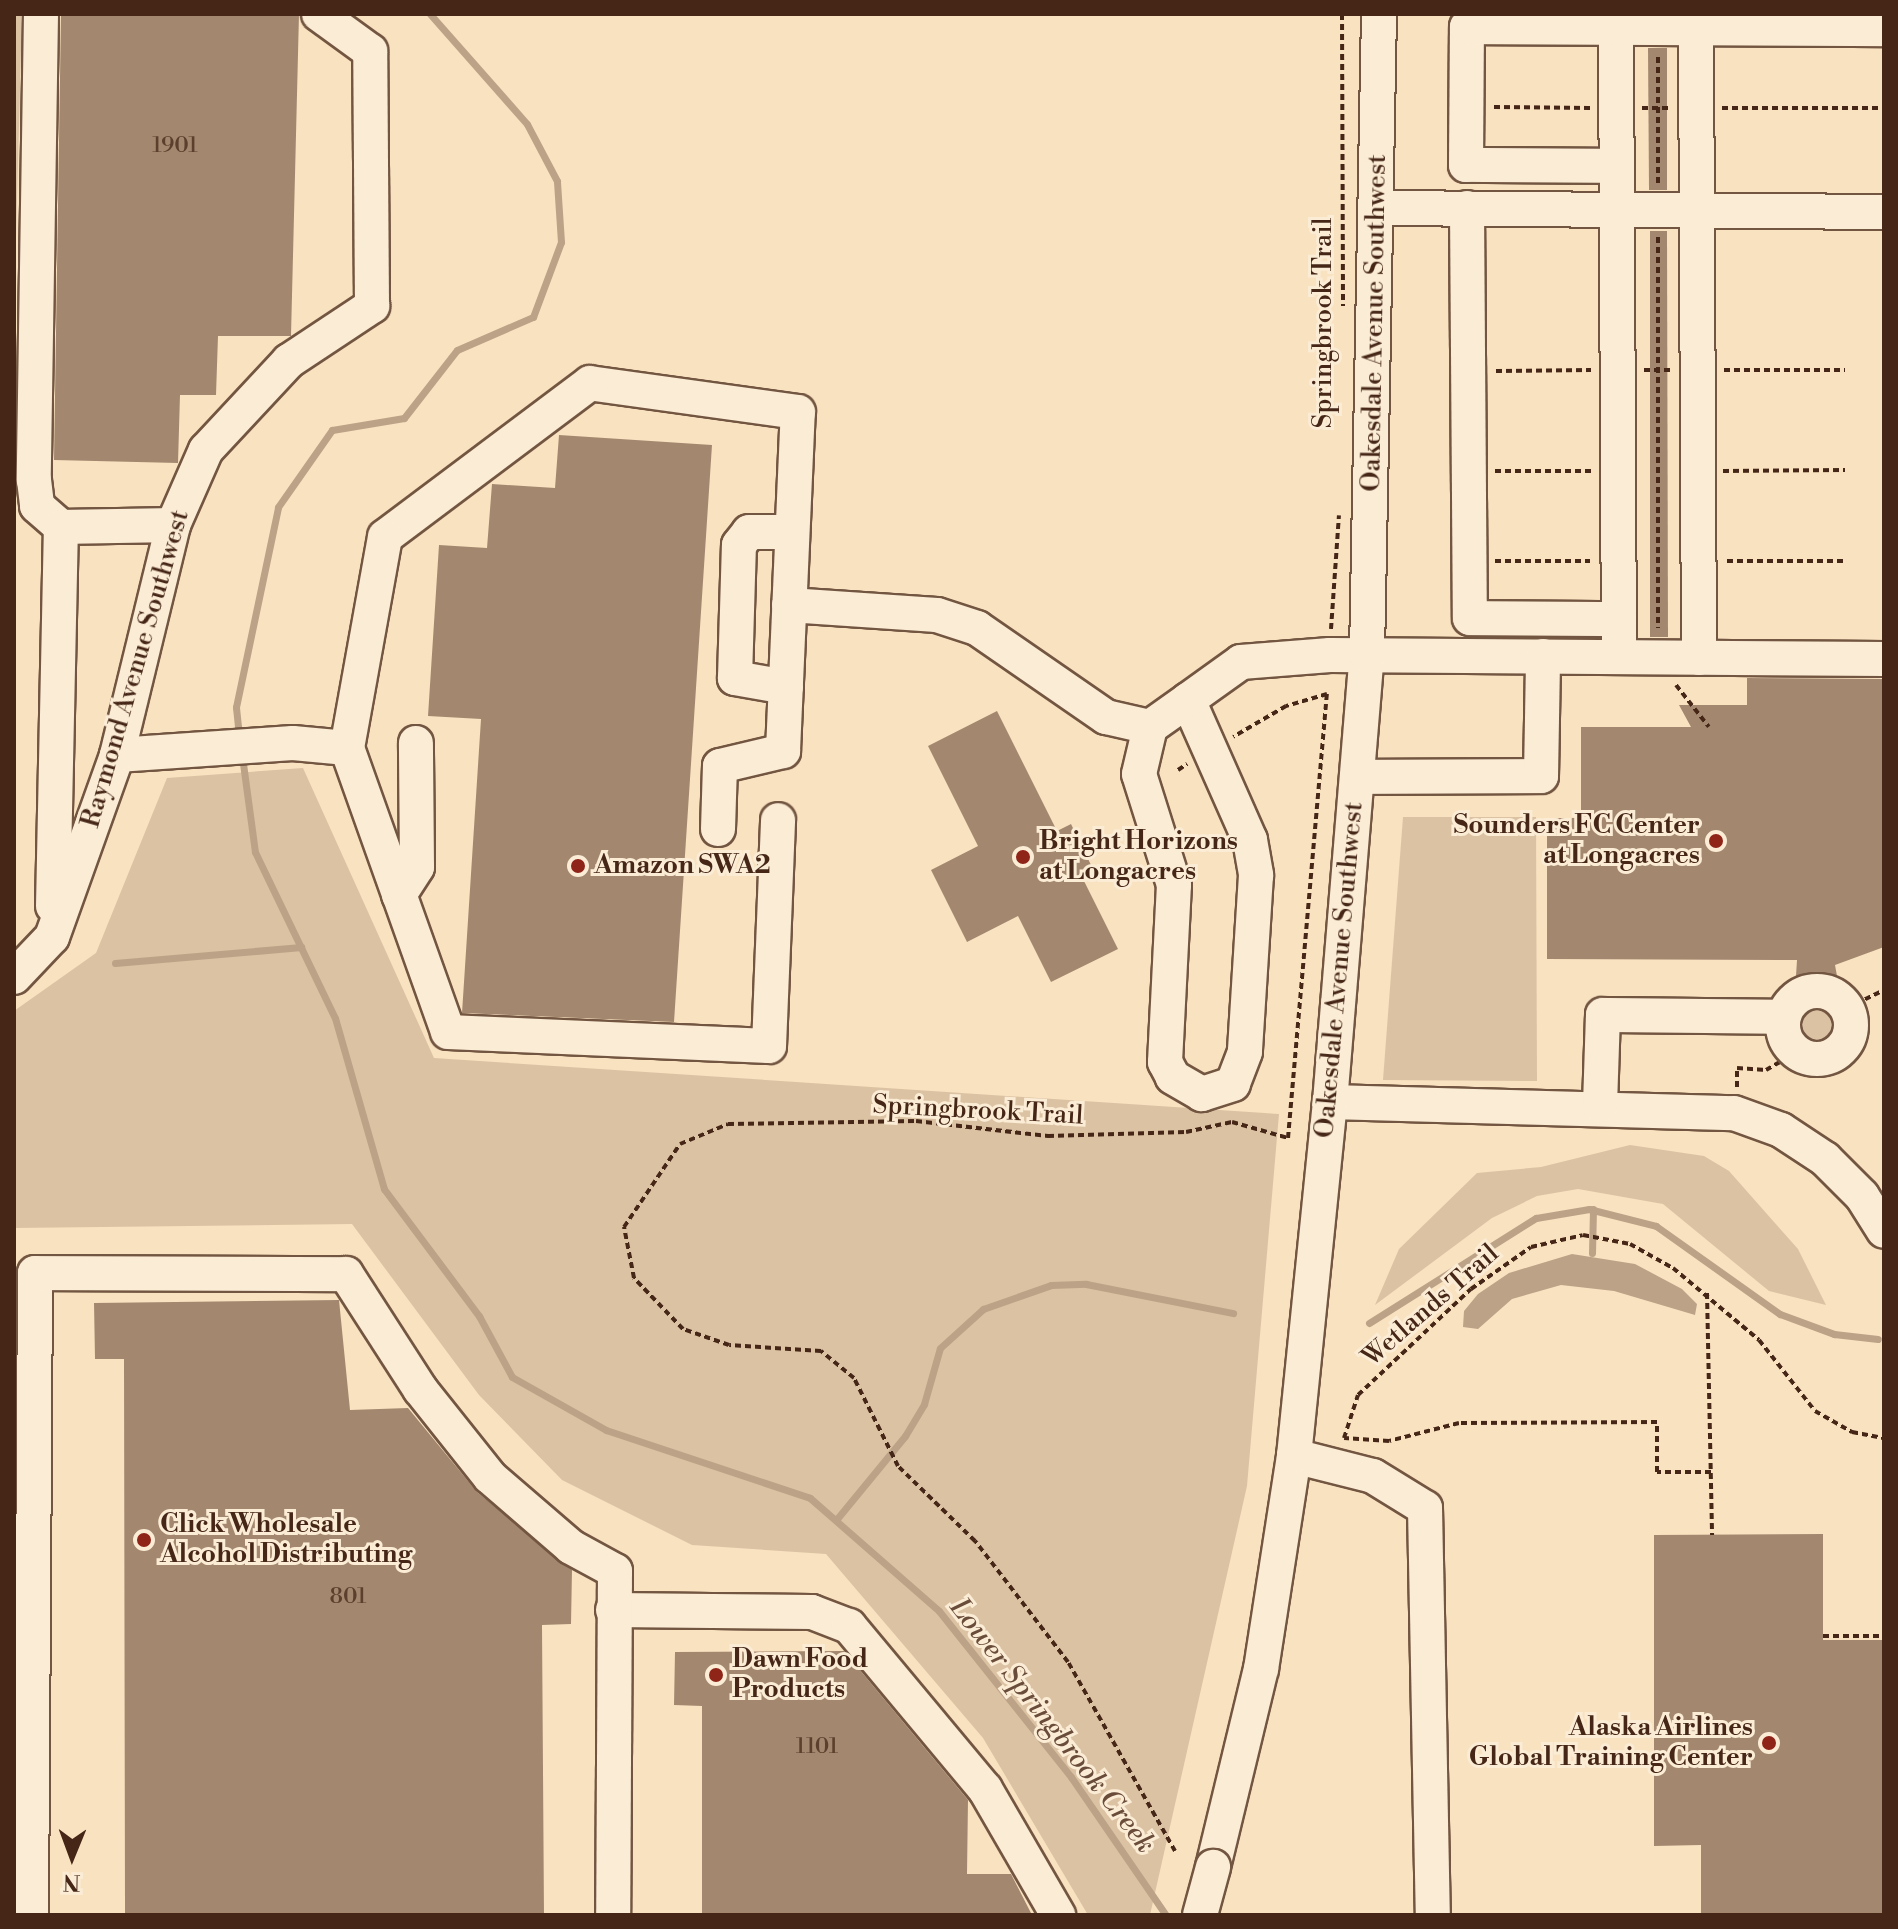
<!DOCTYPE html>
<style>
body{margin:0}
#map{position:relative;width:1898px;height:1929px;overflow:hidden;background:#f9e2c0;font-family:"Libre Bodoni",serif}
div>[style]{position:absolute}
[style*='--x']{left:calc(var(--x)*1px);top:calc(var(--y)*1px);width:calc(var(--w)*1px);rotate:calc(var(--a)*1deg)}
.green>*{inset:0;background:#dbc2a3}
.round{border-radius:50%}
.water>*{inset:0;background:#bca287}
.stream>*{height:7px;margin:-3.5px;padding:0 3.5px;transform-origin:3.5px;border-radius:3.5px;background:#bca287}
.building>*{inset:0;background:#a3886f}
.path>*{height:4px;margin-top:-2px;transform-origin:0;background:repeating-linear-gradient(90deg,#462717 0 6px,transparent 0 10px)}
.roads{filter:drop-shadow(2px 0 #735641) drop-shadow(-2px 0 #735641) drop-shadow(0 2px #735641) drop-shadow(0 -2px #735641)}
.minor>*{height:34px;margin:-17px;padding:0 17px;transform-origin:17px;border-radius:17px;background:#fbecd6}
.minor>.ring{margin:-17px;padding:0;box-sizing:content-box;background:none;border:34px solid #fbecd6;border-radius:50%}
.bridges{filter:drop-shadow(2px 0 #735641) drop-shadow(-2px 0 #735641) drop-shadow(0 2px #735641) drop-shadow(0 -2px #735641)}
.minor-bridge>*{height:34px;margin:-17px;padding:0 17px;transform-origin:17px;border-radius:17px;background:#fbecd6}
.dots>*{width:22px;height:22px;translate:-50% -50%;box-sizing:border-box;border:4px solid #fbecd6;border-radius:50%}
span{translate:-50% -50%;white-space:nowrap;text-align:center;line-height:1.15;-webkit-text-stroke:6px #fbecd6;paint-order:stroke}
.number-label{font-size:22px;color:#5d3f2d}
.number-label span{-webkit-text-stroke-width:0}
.street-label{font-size:26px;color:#462717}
.poi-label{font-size:26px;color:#462717;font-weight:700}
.right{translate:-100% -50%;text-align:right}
.left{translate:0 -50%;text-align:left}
.water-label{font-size:28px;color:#694c39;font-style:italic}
.frame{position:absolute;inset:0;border:16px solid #462717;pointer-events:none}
.north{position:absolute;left:32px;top:1817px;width:80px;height:80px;-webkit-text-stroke:6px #fbecd6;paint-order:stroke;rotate:181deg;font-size:22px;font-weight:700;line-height:32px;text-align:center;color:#462717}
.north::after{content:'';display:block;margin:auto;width:28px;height:36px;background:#462717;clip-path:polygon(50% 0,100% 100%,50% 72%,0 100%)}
</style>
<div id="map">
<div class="green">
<i style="clip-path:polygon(14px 14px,22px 14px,14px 311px)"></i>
<i style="clip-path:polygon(303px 768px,434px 1058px,1279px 1114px,1247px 1486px,1150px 1915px,1088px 1915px,983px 1738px,826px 1554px,692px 1545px,562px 1480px,479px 1395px,352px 1224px,14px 1228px,14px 1011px,96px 953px,167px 778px)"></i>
<i style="clip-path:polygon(1403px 817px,1536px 817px,1537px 1081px,1383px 1080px)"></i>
<i class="round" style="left:1797px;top:1006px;width:38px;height:38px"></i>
<i style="clip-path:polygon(1630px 1145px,1704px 1156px,1729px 1171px,1798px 1249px,1826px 1305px,1769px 1291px,1663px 1204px,1578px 1189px,1537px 1196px,1492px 1218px,1375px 1305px,1399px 1249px,1477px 1173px,1541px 1167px)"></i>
</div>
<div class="water">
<i style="clip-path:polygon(1572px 1254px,1635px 1264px,1682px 1289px,1697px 1304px,1695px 1315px,1614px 1291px,1561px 1285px,1512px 1299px,1478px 1329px,1463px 1327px,1464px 1311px,1478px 1294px,1509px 1273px)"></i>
</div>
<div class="stream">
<i style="--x:239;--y:736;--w:29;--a:-96"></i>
<i style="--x:236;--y:707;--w:204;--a:-78.1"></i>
<i style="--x:278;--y:507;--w:94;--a:-55"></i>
<i style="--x:332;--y:430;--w:73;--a:-9.5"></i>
<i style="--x:404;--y:418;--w:86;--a:-52.1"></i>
<i style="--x:457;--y:350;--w:83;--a:-23.5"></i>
<i style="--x:533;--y:317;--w:80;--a:-69.5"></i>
<i style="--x:561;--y:242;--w:61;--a:-93.8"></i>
<i style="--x:557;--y:181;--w:64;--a:-117.8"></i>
<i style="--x:527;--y:124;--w:147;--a:-131.4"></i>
<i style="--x:242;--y:756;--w:97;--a:82.3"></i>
<i style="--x:255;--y:852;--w:184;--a:64.3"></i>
<i style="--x:335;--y:1018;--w:178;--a:74"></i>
<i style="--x:384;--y:1189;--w:159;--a:53.2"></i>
<i style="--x:479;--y:1316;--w:69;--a:61.6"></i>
<i style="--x:512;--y:1377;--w:108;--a:29.4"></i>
<i style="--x:606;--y:1430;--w:215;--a:18.4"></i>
<i style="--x:810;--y:1498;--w:171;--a:41.2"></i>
<i style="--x:939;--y:1611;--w:212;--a:51.5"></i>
<i style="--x:1071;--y:1777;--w:168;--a:55.5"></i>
<i style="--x:115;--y:963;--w:187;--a:-4.9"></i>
<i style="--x:1592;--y:1253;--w:44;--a:-88.7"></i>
<i style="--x:1369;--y:1323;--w:197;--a:-32.2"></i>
<i style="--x:1536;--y:1218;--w:54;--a:-9.6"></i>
<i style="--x:1589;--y:1209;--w:69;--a:14.2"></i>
<i style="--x:1656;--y:1226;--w:152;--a:35.4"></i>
<i style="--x:1780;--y:1314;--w:58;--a:20.3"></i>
<i style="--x:1834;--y:1334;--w:44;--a:6.5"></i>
<i style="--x:836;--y:1520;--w:109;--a:-50.6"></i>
<i style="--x:905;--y:1436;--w:37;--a:-59"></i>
<i style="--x:924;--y:1404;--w:58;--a:-74.1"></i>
<i style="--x:940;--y:1348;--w:58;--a:-42.2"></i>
<i style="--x:983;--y:1309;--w:72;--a:-19.4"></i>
<i style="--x:1051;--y:1285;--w:35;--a:-2"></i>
<i style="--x:1086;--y:1284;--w:150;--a:11.2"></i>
</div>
<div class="building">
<i style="clip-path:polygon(61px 14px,299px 14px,291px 336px,218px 336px,216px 395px,180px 395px,178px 463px,54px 460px)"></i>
<i style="clip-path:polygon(1648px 48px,1667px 48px,1667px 190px,1649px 190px)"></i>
<i style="clip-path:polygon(1650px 231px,1667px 231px,1668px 637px,1650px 637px)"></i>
<i style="clip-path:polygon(559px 435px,712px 445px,674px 1022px,462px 1013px,481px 719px,428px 716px,439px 545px,487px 548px,492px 484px,555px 488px)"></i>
<i style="clip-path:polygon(1747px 678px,1884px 679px,1884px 947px,1835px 965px,1837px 976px,1813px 978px,1796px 976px,1797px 960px,1547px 959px,1547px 818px,1581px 818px,1581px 727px,1691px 727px,1679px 705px,1747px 705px)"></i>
<i style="clip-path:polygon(997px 711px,1057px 831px,1071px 824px,1092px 867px,1080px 873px,1118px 949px,1051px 982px,1018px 916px,967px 942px,931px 870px,978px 846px,928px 746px)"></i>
<i style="clip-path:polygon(339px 1300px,350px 1410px,408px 1408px,477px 1492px,572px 1570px,571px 1624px,542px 1625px,544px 1915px,125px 1915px,124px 1359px,95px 1359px,94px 1303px)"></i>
<i style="clip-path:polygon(1823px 1534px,1823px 1640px,1884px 1640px,1884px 1915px,1701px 1915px,1701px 1845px,1654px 1846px,1654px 1535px)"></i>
<i style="clip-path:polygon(844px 1651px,968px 1800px,967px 1874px,1011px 1874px,1032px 1915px,702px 1915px,702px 1706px,674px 1705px,675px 1652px)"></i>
</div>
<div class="path">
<i style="--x:1342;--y:14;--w:292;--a:89.8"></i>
<i style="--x:1658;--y:57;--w:127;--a:90"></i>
<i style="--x:1494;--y:107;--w:96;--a:0.6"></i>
<i style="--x:1642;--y:108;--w:28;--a:0"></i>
<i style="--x:1722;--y:108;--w:162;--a:0"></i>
<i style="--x:1658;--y:237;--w:391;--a:90"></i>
<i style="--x:1644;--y:370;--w:27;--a:0"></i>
<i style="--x:1724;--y:370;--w:121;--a:0"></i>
<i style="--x:1496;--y:371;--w:95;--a:-0.6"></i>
<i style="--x:1495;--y:471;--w:96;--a:0"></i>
<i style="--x:1723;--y:471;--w:122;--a:-0.5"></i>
<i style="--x:1495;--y:561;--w:95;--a:0"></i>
<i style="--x:1727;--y:561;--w:118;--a:0"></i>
<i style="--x:1331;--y:629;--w:114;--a:-86"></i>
<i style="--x:1676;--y:685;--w:53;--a:51.8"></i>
<i style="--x:1178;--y:770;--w:11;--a:-34"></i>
<i style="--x:1847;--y:1008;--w:41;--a:-25.9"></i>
<i style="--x:1737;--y:1087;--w:19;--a:-90"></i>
<i style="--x:1737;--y:1068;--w:29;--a:4"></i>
<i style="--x:1766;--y:1070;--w:34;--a:-30"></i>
<i style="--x:1707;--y:1293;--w:242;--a:88.8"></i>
<i style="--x:1711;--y:1472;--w:54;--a:180"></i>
<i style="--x:1657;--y:1472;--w:50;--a:-90"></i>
<i style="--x:1657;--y:1422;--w:198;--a:179.7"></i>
<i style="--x:1459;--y:1423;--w:72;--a:165.6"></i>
<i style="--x:1389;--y:1441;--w:45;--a:-176.2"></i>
<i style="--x:1344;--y:1438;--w:45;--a:-72"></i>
<i style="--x:1358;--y:1395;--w:155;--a:-43.2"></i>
<i style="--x:1471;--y:1289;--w:73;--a:-35"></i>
<i style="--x:1531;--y:1247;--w:53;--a:-13"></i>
<i style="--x:1583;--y:1235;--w:48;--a:10.8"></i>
<i style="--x:1630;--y:1244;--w:49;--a:29.2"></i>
<i style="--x:1673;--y:1268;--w:112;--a:39.9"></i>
<i style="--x:1759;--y:1340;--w:90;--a:51.7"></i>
<i style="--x:1815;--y:1411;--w:43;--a:29.6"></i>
<i style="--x:1852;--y:1432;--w:33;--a:11"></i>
<i style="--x:1823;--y:1636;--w:61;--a:0"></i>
<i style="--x:1175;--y:1851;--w:217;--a:-119.5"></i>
<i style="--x:1068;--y:1662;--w:153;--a:-127.5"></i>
<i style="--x:975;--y:1541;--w:107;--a:-135.8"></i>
<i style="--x:898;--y:1466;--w:98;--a:-116.6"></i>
<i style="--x:854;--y:1378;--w:43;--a:-140.7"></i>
<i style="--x:821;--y:1351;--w:92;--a:-176.3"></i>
<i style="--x:729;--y:1345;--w:49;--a:-160.8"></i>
<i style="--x:683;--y:1329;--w:71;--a:-133.9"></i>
<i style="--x:634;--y:1278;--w:52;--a:-101.1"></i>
<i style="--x:624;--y:1227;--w:100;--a:-56"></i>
<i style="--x:680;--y:1144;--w:52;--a:-22.6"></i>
<i style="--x:728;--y:1124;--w:188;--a:-0.9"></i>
<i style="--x:916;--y:1121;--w:133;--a:6.5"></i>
<i style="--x:1048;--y:1136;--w:138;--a:-1.7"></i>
<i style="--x:1186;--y:1132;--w:47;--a:-12.3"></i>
<i style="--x:1232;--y:1122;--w:58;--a:15.9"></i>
<i style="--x:1288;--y:1138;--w:446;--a:-85"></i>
<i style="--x:1327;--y:694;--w:43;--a:163.7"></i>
<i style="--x:1286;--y:706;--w:61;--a:149.7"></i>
</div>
<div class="roads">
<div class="minor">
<i style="--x:41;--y:14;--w:466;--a:90.9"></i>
<i style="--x:34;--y:480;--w:26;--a:83"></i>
<i style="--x:37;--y:506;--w:32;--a:41"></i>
<i style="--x:1616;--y:28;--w:629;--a:89.73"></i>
<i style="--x:1696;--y:28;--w:630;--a:89.73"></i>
<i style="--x:1617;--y:166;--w:151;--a:-179.6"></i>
<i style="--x:1466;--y:165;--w:138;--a:-89.6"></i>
<i style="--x:1467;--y:27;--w:417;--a:0.3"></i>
<i style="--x:1379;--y:208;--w:505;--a:0.45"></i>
<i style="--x:1467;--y:208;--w:410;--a:89.6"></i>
<i style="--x:1470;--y:618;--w:149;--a:0.4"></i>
<i style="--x:789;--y:605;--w:148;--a:3.9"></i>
<i style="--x:937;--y:615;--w:42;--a:18"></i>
<i style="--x:977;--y:628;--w:157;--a:34.6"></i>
<i style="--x:1106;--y:717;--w:45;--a:12.8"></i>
<i style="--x:786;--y:687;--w:52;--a:-170"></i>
<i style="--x:735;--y:678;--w:133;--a:-88.3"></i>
<i style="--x:739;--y:545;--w:16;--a:-52"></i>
<i style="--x:749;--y:532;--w:43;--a:0"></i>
<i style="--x:1188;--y:700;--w:153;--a:66.1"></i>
<i style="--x:1250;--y:840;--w:36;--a:80"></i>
<i style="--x:1256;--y:875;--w:177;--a:93.6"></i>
<i style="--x:1245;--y:1052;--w:34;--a:111"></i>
<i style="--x:1233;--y:1084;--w:33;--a:162"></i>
<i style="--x:1202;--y:1094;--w:34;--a:-150"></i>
<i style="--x:1173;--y:1077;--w:17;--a:-118"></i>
<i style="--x:1165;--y:1062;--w:177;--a:-87.1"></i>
<i style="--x:1174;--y:885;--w:116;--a:-107.5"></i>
<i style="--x:1139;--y:774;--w:48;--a:-76.8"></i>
<i style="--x:1150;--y:727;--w:47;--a:-35.4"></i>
<i style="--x:1188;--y:700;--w:65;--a:-35.6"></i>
<i style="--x:1241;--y:662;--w:89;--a:-4.5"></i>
<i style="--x:1330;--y:655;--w:554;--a:0.41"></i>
<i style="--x:117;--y:755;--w:176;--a:-3.9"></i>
<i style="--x:293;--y:743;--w:54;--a:5.3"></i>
<i style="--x:1357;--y:777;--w:184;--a:-0.3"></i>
<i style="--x:1541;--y:776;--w:120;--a:-89"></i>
<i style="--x:718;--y:829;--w:63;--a:-88.2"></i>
<i style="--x:720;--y:766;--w:65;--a:-13.4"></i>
<i style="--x:783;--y:751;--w:339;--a:-87.5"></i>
<i style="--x:798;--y:412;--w:210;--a:-172.1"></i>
<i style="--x:590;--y:383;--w:256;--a:143.1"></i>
<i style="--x:385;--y:537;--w:214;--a:100.2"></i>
<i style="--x:347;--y:748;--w:301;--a:70.4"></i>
<i style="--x:448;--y:1032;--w:321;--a:2.5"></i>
<i style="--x:769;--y:1046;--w:226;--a:-87.7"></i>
<i style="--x:399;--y:895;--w:33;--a:-57"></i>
<i style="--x:417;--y:867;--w:124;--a:-90.5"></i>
<i style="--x:53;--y:906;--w:379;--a:-88.8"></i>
<i style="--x:61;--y:527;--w:112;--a:-1"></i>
<i style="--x:14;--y:977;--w:55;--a:-46.5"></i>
<i style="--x:52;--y:937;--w:193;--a:-70.3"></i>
<i style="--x:117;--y:755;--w:237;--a:-76.3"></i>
<i style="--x:173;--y:525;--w:82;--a:-66.3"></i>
<i style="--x:206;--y:450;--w:122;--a:-47"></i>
<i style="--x:289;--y:361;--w:100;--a:-33.5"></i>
<i style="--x:372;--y:306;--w:255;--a:-90.4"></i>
<i style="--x:370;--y:51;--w:63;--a:-144"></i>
<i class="ring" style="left:1783px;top:991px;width:34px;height:34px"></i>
<i style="--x:1330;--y:1102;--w:404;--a:1.6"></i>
<i style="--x:1734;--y:1113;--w:50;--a:19.9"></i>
<i style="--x:1781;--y:1130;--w:53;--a:33.4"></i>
<i style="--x:1825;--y:1159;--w:52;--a:45"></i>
<i style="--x:1862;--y:1196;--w:41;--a:57.8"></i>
<i style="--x:1600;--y:1105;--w:90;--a:-88.1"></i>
<i style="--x:1603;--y:1015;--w:180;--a:0.6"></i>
<i style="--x:1294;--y:1456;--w:81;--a:14.2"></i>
<i style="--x:1373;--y:1476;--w:61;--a:31.6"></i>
<i style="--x:1425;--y:1508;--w:407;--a:88.9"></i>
<i style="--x:613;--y:1610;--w:199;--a:0.6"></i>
<i style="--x:812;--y:1612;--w:40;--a:21"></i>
<i style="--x:849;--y:1626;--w:212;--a:50.2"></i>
<i style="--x:985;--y:1789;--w:146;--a:59.9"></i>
<i style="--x:1213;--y:1867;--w:204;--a:-76.4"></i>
<i style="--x:1261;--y:1669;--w:216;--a:-81.2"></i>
<i style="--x:1294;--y:1456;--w:356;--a:-84.2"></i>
<i style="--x:1330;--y:1102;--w:449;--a:-85.3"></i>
<i style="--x:1367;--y:655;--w:641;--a:-88.93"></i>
<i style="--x:31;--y:1915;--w:642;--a:-89.64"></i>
<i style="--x:35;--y:1273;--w:311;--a:0.2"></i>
<i style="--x:346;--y:1274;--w:137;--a:57.2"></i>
<i style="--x:420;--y:1389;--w:112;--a:51.5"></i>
<i style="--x:490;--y:1477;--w:107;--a:40.8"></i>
<i style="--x:571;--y:1547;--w:50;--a:28.6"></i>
<i style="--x:615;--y:1571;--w:344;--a:90.3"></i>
</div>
</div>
<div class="bridges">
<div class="minor-bridge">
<i style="--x:1200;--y:1915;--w:50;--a:-74.8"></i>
</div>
</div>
<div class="dots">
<i style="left:1716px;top:841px;background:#8f2418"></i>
<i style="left:1023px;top:857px;background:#8f2418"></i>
<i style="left:578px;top:866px;background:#8f2418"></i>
<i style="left:144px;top:1540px;background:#8f2418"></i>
<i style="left:716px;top:1675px;background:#8f2418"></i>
<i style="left:1769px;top:1743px;background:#8f2418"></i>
</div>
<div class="number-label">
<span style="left:175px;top:146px">1901</span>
<span style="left:348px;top:1597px">801</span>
<span style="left:817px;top:1747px">1101</span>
</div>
<div class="street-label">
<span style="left:1324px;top:323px;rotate:-90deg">Springbrook Trail</span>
<span style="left:1375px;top:323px;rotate:-89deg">Oakesdale Avenue Southwest</span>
<span style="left:136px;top:669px;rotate:-74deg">Raymond Avenue Southwest</span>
<span style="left:1340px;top:970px;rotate:-85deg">Oakesdale Avenue Southwest</span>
<span style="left:978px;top:1111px;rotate:3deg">Springbrook Trail</span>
<span style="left:1431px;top:1306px;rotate:-41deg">Wetlands Trail</span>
</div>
<div class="poi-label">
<span class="right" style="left:1700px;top:841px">Sounders FC Center<br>at Longacres</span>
<span class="left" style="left:1039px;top:857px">Bright Horizons<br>at Longacres</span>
<span class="left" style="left:594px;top:866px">Amazon SWA2</span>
<span class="left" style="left:160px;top:1540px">Click Wholesale<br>Alcohol Distributing</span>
<span class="left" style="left:732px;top:1675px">Dawn Food<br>Products</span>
<span class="right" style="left:1753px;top:1743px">Alaska Airlines<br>Global Training Center</span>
</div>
<div class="water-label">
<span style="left:1052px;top:1726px;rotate:52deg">Lower Springbrook Creek</span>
</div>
<div class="frame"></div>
<div class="north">N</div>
</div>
